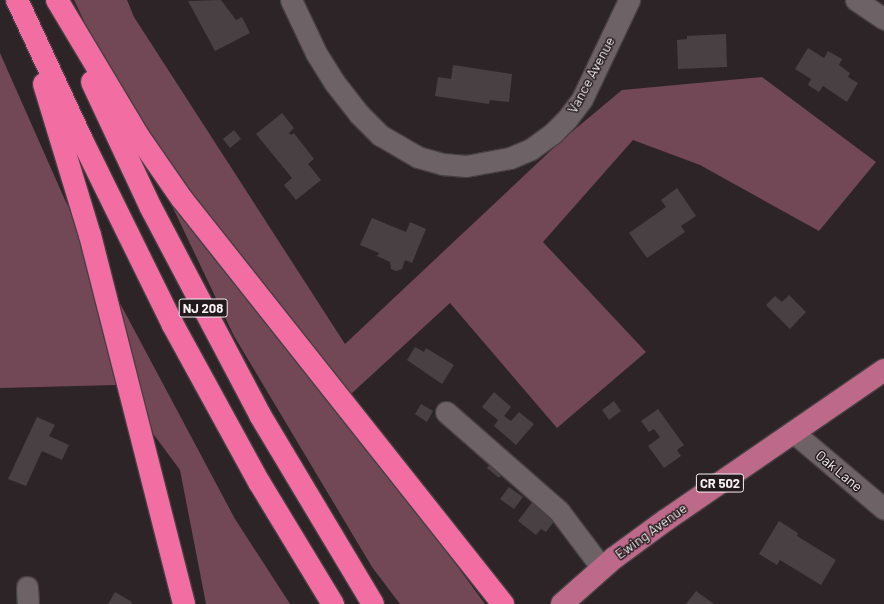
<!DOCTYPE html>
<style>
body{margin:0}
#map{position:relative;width:884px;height:604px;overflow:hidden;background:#2d2427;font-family:Barlow,sans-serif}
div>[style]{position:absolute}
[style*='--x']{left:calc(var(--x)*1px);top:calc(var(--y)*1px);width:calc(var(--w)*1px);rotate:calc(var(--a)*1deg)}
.forest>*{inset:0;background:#724756}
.building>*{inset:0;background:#494043}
.roads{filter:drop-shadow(1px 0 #474042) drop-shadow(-1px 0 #474042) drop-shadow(0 1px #474042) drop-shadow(0 -1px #474042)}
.minor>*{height:21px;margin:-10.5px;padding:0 10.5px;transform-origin:10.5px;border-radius:10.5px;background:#6d6265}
.major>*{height:22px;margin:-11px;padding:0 11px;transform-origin:11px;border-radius:11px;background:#bd698a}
.highway>*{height:22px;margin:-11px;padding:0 11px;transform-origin:11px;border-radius:11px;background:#f26ea2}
span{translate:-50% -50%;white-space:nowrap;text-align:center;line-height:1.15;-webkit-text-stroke:3px #231a1d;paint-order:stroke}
.shield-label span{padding:1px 3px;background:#231a1d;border:1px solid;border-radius:3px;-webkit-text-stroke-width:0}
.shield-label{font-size:13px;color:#f9f3f5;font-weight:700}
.street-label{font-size:14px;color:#f9f3f5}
</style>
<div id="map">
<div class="forest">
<i style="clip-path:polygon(74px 0,127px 0,134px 17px,345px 344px,562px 140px,622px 90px,762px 77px,876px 162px,819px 231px,700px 165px,633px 140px,543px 242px,646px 352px,557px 428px,450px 303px,339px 405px,485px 604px,400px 604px,372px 567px,234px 336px)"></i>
<i style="clip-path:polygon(0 53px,65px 200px,235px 519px,290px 604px,206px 604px,180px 470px,117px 385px,0 388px)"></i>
</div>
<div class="building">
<i style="clip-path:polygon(221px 0,236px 20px,242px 17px,250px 33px,215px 51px,188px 1px)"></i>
<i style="clip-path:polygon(726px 34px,727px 67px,678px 69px,677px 40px,687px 39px,687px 36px)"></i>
<i style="clip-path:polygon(808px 48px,824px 58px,828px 51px,842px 59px,839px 65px,850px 73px,848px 77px,858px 83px,847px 102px,823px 86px,819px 92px,808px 85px,811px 79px,795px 69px)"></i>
<i style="clip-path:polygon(453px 65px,512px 74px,509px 102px,490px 100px,489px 104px,435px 96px,438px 77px,451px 79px)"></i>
<i style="clip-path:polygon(282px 113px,294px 128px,289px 133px,291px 135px,294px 133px,314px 159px,308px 164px,321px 180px,296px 200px,284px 185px,292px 178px,256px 134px)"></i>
<i style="clip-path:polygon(234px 130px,241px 139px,230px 148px,223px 139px)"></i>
<i style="clip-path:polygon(677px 188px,696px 216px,681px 226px,685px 232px,647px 258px,629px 233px,666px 207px,661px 200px)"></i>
<i style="clip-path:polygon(372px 218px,406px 232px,410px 222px,426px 229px,412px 263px,405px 260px,402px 269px,396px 271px,391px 269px,390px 262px,377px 256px,379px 253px,360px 245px)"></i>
<i style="clip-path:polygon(789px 295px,806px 312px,790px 329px,766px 305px,775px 296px,782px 302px)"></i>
<i style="clip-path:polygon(415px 347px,424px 352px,426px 348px,454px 365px,442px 384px,407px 360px)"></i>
<i style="clip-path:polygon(494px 392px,511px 407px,504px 416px,511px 421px,519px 412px,534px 424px,516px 445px,494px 426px,498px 420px,482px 407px)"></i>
<i style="clip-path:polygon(614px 401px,621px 411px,609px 420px,602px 410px)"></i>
<i style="clip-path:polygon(421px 404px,433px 411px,427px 422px,415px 414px)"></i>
<i style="clip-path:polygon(658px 409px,684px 445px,677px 450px,681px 456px,664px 468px,648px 446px,660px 437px,654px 429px,649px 432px,641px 421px)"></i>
<i style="clip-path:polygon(37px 417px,55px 425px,49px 436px,69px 445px,62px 460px,42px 451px,26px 486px,8px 479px)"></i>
<i style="clip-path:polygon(494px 459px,507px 469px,499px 478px,487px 468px)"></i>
<i style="clip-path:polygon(509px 487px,523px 497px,514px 509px,500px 499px)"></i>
<i style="clip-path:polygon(533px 501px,556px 519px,546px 532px,541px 529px,536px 535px,518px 521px)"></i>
<i style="clip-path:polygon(779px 521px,798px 533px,797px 536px,836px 560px,821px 585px,780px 560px,777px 565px,759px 554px)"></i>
<i style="clip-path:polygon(696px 591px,714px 604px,686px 604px)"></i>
<i style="clip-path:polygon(115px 592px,132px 602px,131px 604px,108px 604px)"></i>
</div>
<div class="roads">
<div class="minor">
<i style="--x:291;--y:0;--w:59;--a:64.7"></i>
<i style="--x:316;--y:53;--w:34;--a:58"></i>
<i style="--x:334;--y:82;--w:41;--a:52"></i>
<i style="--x:359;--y:114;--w:30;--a:45"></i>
<i style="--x:380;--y:135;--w:44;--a:30.1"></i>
<i style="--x:418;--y:157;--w:26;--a:16"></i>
<i style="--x:443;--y:164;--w:23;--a:5"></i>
<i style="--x:466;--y:166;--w:45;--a:-10.3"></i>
<i style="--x:510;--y:158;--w:23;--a:-23"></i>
<i style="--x:531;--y:149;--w:26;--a:-36"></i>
<i style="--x:552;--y:134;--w:21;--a:-45"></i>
<i style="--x:567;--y:119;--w:25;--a:-53"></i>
<i style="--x:582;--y:99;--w:110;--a:-64.6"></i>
<i style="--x:856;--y:0;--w:34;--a:34"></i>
<i style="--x:446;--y:412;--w:150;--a:41.2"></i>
<i style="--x:559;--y:511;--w:71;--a:53"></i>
<i style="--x:793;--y:432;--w:119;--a:40.2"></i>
<i style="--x:27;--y:587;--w:17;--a:87"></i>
</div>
<div class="major">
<i style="--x:562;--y:604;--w:69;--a:-41.5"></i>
<i style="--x:614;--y:558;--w:64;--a:-36.2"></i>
<i style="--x:666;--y:520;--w:265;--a:-34.5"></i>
</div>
<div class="highway">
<i style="--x:17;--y:0;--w:154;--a:65.1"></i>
<i style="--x:82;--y:140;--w:206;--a:63.8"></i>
<i style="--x:173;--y:325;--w:179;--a:61.3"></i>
<i style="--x:259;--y:482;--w:143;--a:58.8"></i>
<i style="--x:57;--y:0;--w:160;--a:59.1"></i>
<i style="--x:139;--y:137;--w:75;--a:55.3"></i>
<i style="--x:182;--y:199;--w:517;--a:51.6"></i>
<i style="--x:92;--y:82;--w:137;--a:64.9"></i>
<i style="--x:150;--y:206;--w:236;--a:62.2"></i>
<i style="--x:260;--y:415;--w:220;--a:59.1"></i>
<i style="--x:44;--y:84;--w:158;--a:73.1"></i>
<i style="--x:90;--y:235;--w:381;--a:75.7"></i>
</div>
</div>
<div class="shield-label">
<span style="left:203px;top:308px">NJ 208</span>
<span style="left:720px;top:483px">CR 502</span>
</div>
<div class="street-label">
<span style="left:591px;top:75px;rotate:-62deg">Vance Avenue</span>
<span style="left:839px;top:471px;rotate:40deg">Oak Lane</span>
<span style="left:651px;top:531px;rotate:-36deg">Ewing Avenue</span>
</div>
</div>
